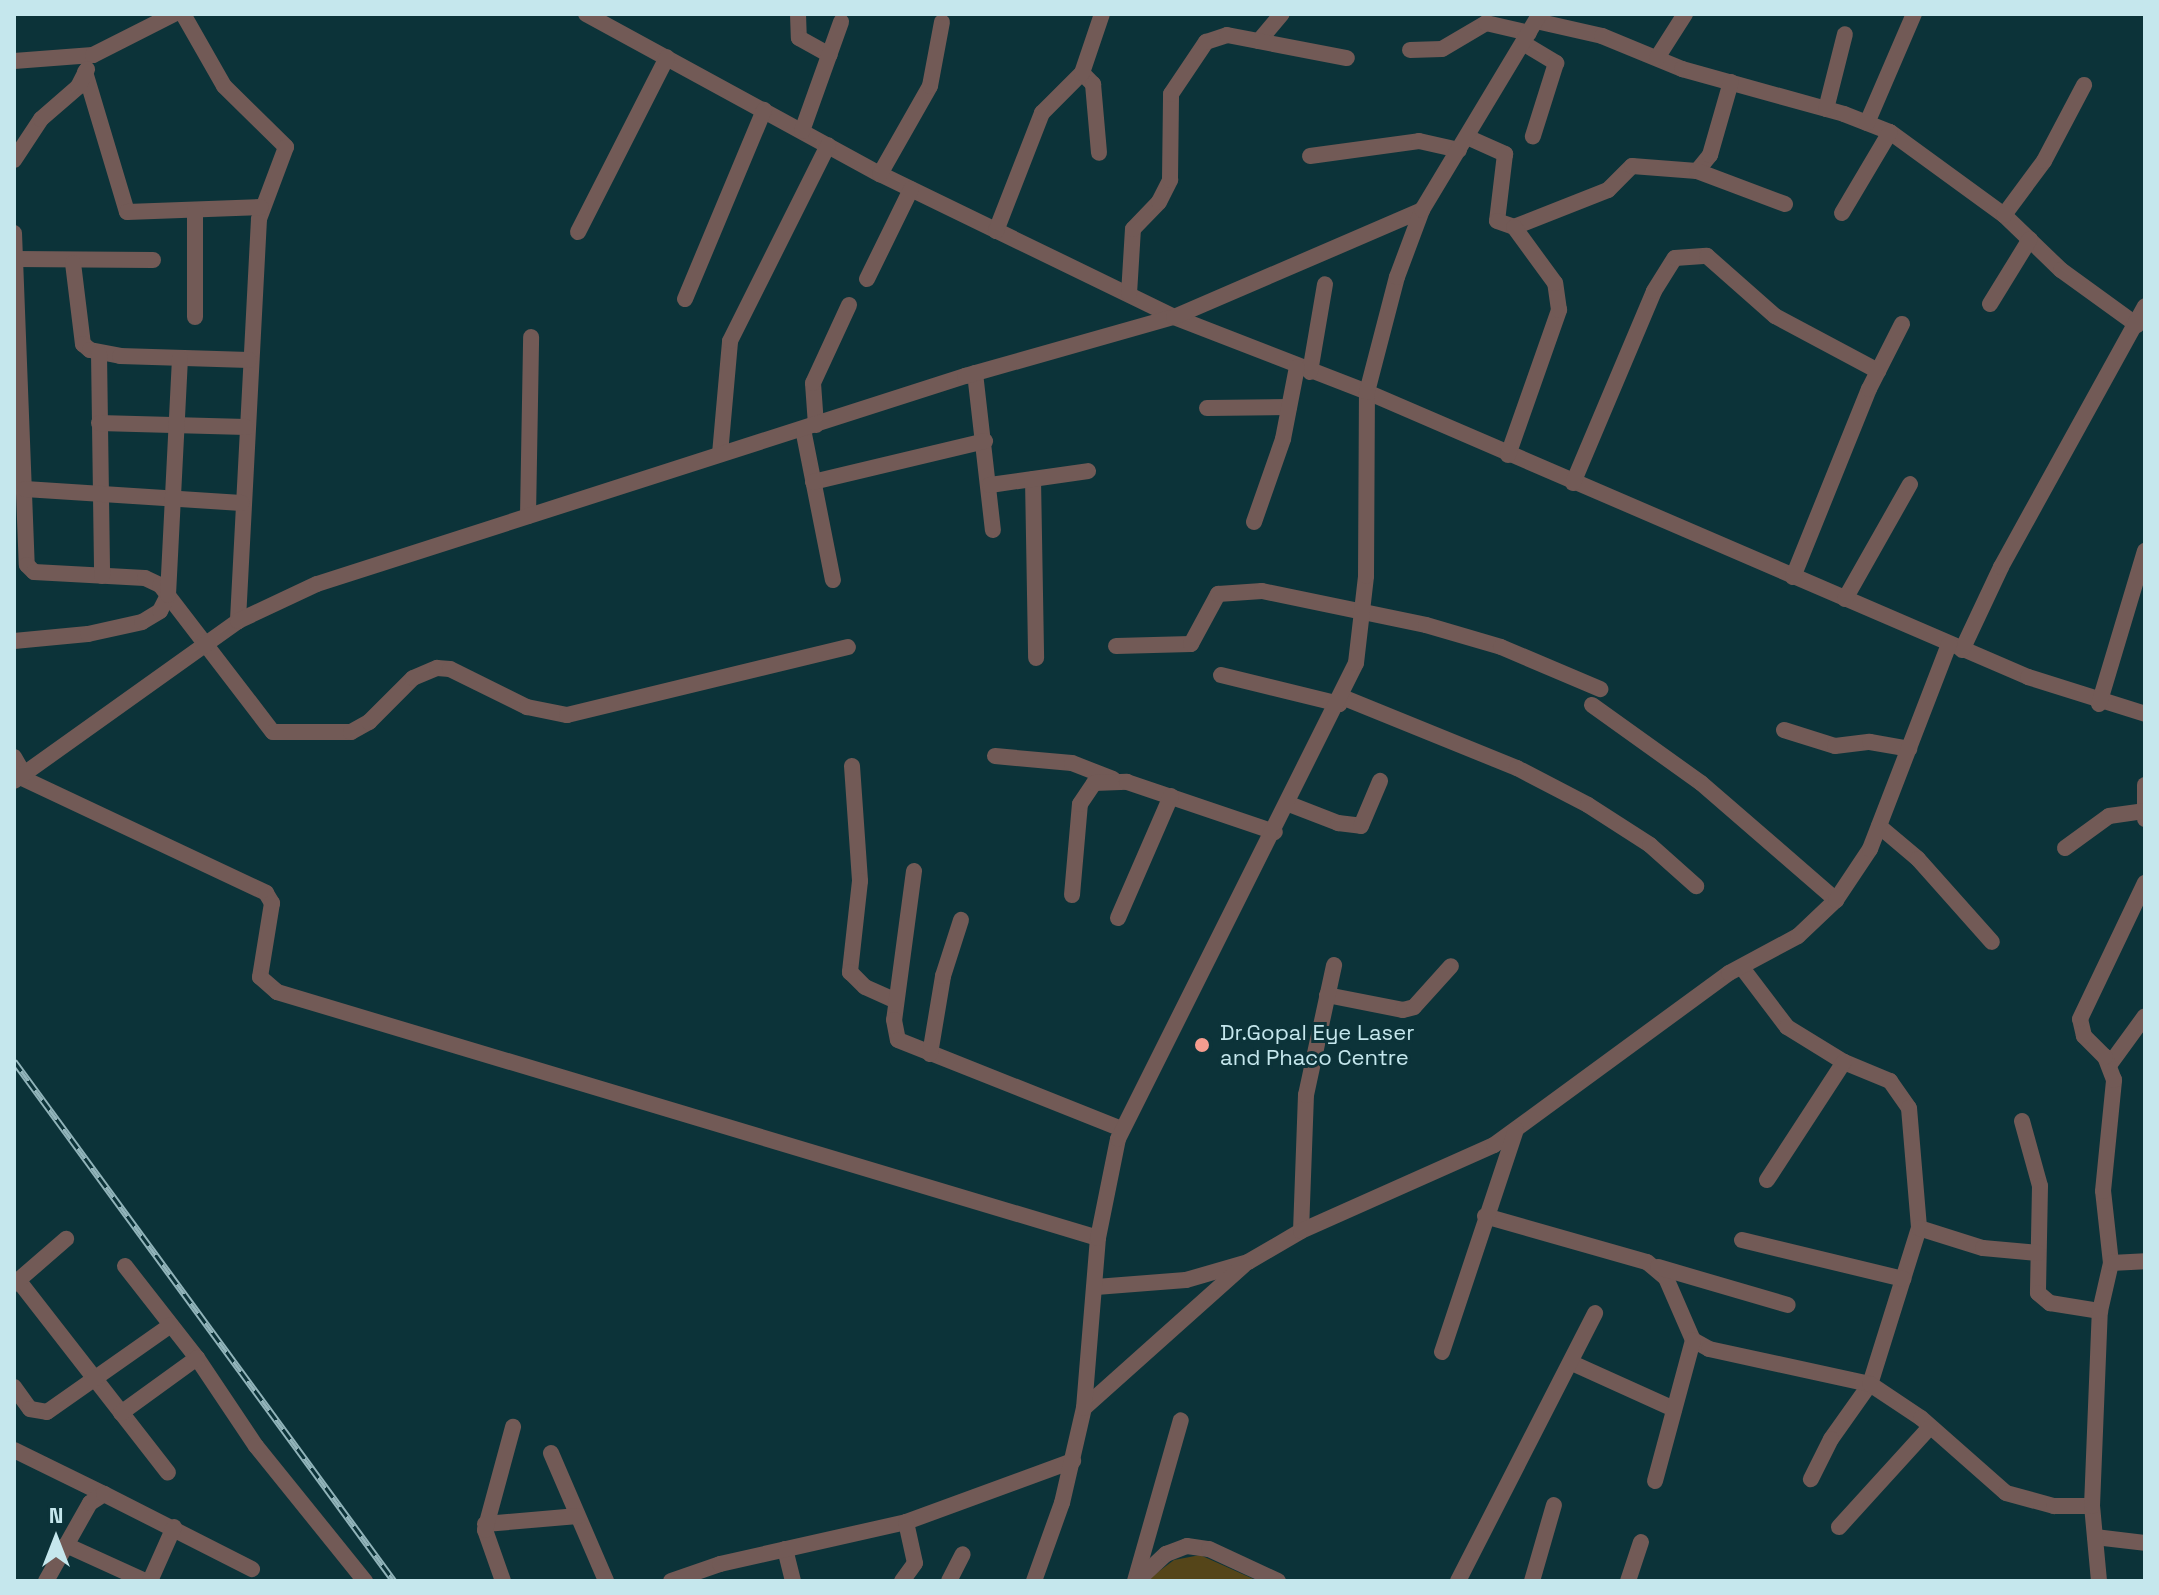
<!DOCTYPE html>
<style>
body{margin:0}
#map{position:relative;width:2159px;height:1595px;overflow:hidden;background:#0c3339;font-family:"Space Grotesk",sans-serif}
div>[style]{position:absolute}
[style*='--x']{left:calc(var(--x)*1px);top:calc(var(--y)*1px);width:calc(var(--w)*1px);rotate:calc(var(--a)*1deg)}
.green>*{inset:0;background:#554519}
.minor>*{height:16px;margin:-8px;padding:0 8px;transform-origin:8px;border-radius:8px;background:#725a56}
.rail>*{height:7px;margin-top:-3.5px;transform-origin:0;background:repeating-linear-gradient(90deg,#0c3339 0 12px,#91b4ba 0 24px);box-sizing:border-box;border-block:2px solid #91b4ba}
.dots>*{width:22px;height:22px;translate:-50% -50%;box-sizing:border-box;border:4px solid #0c3339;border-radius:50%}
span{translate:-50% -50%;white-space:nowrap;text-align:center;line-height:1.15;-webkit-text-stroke:6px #0c3339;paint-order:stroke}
.poi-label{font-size:22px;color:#c5e7ed}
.left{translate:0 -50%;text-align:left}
.frame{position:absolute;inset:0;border:16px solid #c5e7ed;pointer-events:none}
.north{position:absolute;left:16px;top:1499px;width:80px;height:80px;-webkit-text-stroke:6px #0c3339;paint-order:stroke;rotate:0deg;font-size:22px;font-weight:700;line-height:32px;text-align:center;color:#c5e7ed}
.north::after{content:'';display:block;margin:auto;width:28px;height:36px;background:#c5e7ed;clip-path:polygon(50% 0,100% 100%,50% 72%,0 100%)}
</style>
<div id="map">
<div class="green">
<i style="clip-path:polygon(1200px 1555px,1258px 1581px,1146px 1581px,1174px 1560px)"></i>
</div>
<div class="minor">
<i style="--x:183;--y:14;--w:83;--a:60.3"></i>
<i style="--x:224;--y:86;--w:87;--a:44.5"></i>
<i style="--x:286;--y:147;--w:77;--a:110.6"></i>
<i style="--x:259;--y:219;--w:403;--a:93"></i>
<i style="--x:586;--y:14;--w:335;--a:28.6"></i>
<i style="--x:880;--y:174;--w:327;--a:25.9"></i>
<i style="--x:1174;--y:317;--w:207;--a:21.2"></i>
<i style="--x:1367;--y:392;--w:720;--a:23.32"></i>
<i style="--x:2028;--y:677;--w:123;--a:17.5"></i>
<i style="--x:798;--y:14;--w:24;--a:88"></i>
<i style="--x:799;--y:38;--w:35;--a:29"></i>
<i style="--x:1536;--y:21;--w:68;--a:12.8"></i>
<i style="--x:1602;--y:36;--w:87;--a:22.4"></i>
<i style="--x:1682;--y:69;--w:168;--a:15.5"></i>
<i style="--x:1844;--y:114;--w:49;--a:21.4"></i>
<i style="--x:1890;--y:132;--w:141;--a:36.1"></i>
<i style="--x:2004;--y:215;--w:79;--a:44"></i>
<i style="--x:2061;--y:270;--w:94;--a:35.9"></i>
<i style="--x:1259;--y:41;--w:35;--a:-50"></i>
<i style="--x:1523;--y:43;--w:39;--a:31"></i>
<i style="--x:1556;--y:63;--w:77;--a:107.5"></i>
<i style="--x:1410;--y:50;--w:32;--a:-2"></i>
<i style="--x:1442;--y:49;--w:51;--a:-30.6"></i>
<i style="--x:1486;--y:23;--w:44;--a:13.1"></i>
<i style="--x:1657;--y:58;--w:52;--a:-57.5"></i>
<i style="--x:14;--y:61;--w:79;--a:-4.3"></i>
<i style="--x:93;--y:55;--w:91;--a:-26.8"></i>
<i style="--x:85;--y:72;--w:146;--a:73.3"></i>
<i style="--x:127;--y:212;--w:134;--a:-2.1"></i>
<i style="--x:1082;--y:73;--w:16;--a:45"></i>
<i style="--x:1093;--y:84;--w:69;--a:85"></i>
<i style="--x:1826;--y:109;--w:77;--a:-75.8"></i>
<i style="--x:1867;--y:123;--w:119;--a:-66.7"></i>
<i style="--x:802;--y:131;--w:116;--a:-70.3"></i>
<i style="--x:1467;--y:137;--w:42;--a:24.1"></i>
<i style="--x:1505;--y:154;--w:67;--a:96.8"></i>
<i style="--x:1497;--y:221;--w:18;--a:19"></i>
<i style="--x:1514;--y:227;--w:101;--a:-21.5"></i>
<i style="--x:1608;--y:190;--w:34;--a:-45"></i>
<i style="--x:1632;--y:166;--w:65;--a:4.4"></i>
<i style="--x:1697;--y:171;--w:21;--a:-51"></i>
<i style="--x:1710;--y:155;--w:76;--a:-74"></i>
<i style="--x:1310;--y:156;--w:110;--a:-7.8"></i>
<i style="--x:1419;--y:141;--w:41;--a:12.7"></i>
<i style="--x:14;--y:160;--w:49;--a:-56.6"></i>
<i style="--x:41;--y:119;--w:49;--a:-40.9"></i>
<i style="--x:78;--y:87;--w:20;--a:-63"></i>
<i style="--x:1697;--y:171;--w:94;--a:20.6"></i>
<i style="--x:880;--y:174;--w:101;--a:-60.4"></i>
<i style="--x:930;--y:86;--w:65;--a:-79.4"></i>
<i style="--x:195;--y:210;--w:107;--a:90"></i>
<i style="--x:1842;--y:213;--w:94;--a:-59.3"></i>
<i style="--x:2004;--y:215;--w:67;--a:-53.5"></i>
<i style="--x:2044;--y:161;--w:86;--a:-62.2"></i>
<i style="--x:996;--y:231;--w:127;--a:-68.7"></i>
<i style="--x:1042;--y:113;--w:57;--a:-45"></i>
<i style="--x:1082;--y:73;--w:62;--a:-71.3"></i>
<i style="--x:578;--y:232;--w:196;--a:-63"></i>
<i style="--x:14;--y:233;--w:332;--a:87.8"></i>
<i style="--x:27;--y:565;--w:10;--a:45"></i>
<i style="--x:34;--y:572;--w:111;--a:3.1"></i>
<i style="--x:145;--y:578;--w:17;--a:25"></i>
<i style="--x:160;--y:585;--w:185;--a:52.5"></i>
<i style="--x:273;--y:732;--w:78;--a:0"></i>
<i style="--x:351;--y:732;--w:21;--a:-29"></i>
<i style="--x:369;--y:722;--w:62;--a:-45"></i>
<i style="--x:413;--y:678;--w:26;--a:-23"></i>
<i style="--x:437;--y:668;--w:13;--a:4"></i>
<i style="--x:450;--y:669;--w:86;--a:26.3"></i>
<i style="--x:527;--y:707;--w:41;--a:11.3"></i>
<i style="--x:567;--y:715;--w:289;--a:-13.6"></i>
<i style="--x:16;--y:259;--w:137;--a:0.4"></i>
<i style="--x:73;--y:263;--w:82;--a:83"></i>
<i style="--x:83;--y:344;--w:9;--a:41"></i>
<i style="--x:90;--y:350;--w:31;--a:11"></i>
<i style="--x:120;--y:356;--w:129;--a:1.8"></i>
<i style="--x:867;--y:279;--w:100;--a:-63.9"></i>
<i style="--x:1129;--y:294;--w:65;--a:-86.5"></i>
<i style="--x:1133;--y:229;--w:37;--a:-46"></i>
<i style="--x:1159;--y:202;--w:25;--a:-63"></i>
<i style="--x:1170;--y:180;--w:86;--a:-89.3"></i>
<i style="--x:1171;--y:94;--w:63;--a:-56.1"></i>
<i style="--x:1206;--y:42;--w:22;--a:-18"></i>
<i style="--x:1227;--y:35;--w:122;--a:10.9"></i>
<i style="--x:685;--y:299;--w:205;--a:-67.3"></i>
<i style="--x:1990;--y:304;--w:76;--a:-58.4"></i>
<i style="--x:99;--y:353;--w:223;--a:89.2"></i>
<i style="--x:1310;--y:372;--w:89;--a:-80.3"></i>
<i style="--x:975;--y:373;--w:158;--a:83.5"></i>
<i style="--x:1207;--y:408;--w:82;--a:-0.7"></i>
<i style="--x:99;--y:423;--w:147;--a:1.6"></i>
<i style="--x:816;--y:425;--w:42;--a:-94.1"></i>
<i style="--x:813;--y:383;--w:86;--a:-65.2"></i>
<i style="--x:803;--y:429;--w:154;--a:78.8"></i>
<i style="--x:720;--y:454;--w:113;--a:-84.9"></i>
<i style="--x:730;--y:341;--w:219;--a:-63.4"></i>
<i style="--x:1508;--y:455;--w:154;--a:-70.6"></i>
<i style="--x:1559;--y:310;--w:27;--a:-98"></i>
<i style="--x:1555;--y:283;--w:69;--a:-126.2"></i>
<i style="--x:1033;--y:479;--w:179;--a:89"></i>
<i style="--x:813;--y:482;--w:177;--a:-13.4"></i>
<i style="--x:1573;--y:483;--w:208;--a:-67.1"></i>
<i style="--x:1654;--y:291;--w:39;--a:-58"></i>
<i style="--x:1675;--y:258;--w:32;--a:-4"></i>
<i style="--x:1707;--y:256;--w:91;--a:41.4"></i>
<i style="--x:1775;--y:316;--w:117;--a:28.1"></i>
<i style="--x:990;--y:485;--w:99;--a:-8.1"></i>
<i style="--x:25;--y:489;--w:217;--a:3.7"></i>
<i style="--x:528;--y:516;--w:179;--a:-89"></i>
<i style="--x:1254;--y:522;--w:88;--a:-70.7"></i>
<i style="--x:1283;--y:439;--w:73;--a:-79"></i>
<i style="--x:1793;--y:577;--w:203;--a:-68"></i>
<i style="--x:1869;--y:389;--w:73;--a:-63.1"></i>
<i style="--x:1845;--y:599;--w:132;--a:-60.5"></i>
<i style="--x:14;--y:641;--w:74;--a:-5.4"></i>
<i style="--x:88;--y:634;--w:55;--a:-12.5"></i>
<i style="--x:142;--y:622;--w:21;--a:-31"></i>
<i style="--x:160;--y:611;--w:18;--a:-63"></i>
<i style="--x:168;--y:595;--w:237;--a:-87.1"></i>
<i style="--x:1116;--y:646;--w:75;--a:-1.5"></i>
<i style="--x:1191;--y:644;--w:57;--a:-61.6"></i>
<i style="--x:1218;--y:594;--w:44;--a:-3.9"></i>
<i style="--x:1262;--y:591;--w:167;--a:11.7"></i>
<i style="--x:1426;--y:625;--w:78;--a:16.3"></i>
<i style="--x:1501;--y:647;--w:108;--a:23"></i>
<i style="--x:1962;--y:650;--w:92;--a:-64.8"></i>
<i style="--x:2001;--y:567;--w:298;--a:-61.1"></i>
<i style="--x:1221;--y:675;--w:122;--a:13.8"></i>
<i style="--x:1342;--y:697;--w:189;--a:22.1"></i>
<i style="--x:1517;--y:768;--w:80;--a:27.5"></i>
<i style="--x:1588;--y:805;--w:74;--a:32.8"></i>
<i style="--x:1650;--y:845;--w:62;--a:41.7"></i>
<i style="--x:2099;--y:704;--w:160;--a:-73.3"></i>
<i style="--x:1592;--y:705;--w:134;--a:35.6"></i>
<i style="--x:1701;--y:783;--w:179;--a:40.9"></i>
<i style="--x:1784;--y:730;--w:53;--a:17.4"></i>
<i style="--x:1835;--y:746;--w:35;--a:-7"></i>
<i style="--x:1870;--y:742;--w:40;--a:10"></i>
<i style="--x:995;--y:756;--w:77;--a:5.2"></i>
<i style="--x:1072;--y:763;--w:44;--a:21.3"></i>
<i style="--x:14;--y:757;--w:20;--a:60"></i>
<i style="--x:852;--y:766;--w:115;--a:86"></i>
<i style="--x:860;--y:881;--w:92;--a:96.3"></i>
<i style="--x:850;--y:972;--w:21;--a:45"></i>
<i style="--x:865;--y:987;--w:34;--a:24"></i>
<i style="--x:20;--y:777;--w:272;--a:25.2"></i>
<i style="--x:266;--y:893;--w:12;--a:59"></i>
<i style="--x:272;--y:903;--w:75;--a:99.2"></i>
<i style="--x:260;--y:977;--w:23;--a:41"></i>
<i style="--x:277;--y:992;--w:857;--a:16.68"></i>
<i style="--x:14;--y:781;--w:275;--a:-35.5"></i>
<i style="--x:238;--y:621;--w:87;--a:-25.1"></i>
<i style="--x:317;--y:584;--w:681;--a:-17.8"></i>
<i style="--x:965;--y:376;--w:217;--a:-15.8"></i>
<i style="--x:1174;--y:317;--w:270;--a:-23.3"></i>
<i style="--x:1289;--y:804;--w:53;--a:21.2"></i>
<i style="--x:1338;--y:823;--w:23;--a:7"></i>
<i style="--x:1361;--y:826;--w:49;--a:-67.1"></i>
<i style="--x:2145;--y:819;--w:34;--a:-90"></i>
<i style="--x:1879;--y:826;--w:51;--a:40.2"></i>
<i style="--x:1918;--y:859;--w:111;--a:48.3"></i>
<i style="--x:2065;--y:848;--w:54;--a:-36"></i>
<i style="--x:2109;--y:816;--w:35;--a:-8"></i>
<i style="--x:914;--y:871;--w:150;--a:97.6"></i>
<i style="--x:894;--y:1020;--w:20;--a:79"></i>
<i style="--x:898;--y:1040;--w:241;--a:21.7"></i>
<i style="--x:1072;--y:895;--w:91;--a:-85"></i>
<i style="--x:1080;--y:804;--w:25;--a:-56"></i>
<i style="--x:1094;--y:783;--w:33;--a:-2"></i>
<i style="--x:1127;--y:782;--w:156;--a:18.7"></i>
<i style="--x:1118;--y:918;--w:133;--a:-66.5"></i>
<i style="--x:1743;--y:969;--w:73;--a:52.8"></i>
<i style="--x:1787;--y:1027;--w:67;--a:31.6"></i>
<i style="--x:1844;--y:1062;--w:50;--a:22.4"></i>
<i style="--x:1890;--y:1081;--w:33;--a:55"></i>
<i style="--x:1909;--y:1108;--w:120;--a:85.2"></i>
<i style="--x:1919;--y:1228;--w:164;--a:107.4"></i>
<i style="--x:1870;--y:1384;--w:67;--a:125.3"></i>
<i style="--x:1831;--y:1439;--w:45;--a:116.6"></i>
<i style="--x:1327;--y:995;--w:77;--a:11.2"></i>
<i style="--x:1403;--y:1010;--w:11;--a:-15"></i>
<i style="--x:1414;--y:1007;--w:55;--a:-47.9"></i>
<i style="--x:930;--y:1054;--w:79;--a:-80.5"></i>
<i style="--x:943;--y:976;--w:59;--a:-72.2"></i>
<i style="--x:2110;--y:1064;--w:59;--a:-53.9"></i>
<i style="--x:2022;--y:1121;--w:67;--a:74.5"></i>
<i style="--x:2040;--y:1186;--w:107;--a:91.1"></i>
<i style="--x:2038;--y:1293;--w:16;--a:40"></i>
<i style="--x:2050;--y:1303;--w:51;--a:9.1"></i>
<i style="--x:1767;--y:1180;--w:141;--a:-56.9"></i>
<i style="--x:1485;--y:1216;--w:168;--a:15.9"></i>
<i style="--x:1647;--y:1262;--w:25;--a:40"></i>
<i style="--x:1666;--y:1278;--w:68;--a:66.5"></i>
<i style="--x:1693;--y:1340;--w:18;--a:29"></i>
<i style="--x:1709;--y:1349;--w:165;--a:12.3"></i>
<i style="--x:1870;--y:1384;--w:61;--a:33.7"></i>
<i style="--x:1921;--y:1418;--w:113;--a:41.4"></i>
<i style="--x:2006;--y:1493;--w:50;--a:15.2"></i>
<i style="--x:2054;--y:1506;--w:38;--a:0"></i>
<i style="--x:1919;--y:1228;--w:67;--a:17.4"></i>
<i style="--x:1983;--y:1248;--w:55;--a:5.2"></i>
<i style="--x:1301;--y:1231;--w:136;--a:-87.9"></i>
<i style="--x:1306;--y:1095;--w:133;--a:-77.8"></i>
<i style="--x:1742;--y:1240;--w:166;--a:13.6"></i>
<i style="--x:2111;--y:1263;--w:72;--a:-96.3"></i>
<i style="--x:2103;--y:1191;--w:112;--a:-84.3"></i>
<i style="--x:2114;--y:1080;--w:25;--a:-111"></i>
<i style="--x:2105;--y:1057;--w:30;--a:-135"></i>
<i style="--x:2084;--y:1036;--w:17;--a:-103"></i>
<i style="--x:2080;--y:1019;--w:151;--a:-64.5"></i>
<i style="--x:125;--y:1266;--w:117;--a:52"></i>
<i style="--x:197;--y:1358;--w:106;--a:56.2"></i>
<i style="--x:256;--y:1446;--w:174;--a:51.1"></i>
<i style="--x:1658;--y:1267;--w:135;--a:16.3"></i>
<i style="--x:18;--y:1280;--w:244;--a:52.1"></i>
<i style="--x:14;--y:1284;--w:69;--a:-40.9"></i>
<i style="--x:1096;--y:1287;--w:90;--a:-4.4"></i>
<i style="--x:1186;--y:1280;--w:65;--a:-16.2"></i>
<i style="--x:1248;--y:1262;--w:61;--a:-30.3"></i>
<i style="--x:1301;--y:1231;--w:211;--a:-24"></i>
<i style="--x:1494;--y:1145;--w:291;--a:-36.2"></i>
<i style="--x:1729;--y:973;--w:78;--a:-28.2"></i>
<i style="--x:1798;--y:936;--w:52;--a:-43.5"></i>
<i style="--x:1836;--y:900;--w:61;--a:-56.3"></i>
<i style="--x:1870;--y:849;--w:220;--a:-68.9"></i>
<i style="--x:1442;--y:1352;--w:234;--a:-71.6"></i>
<i style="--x:1572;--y:1363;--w:112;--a:24.3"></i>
<i style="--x:14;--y:1387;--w:27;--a:54"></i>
<i style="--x:30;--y:1409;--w:17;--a:10"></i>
<i style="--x:47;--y:1412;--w:151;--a:-35.1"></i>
<i style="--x:1084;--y:1408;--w:215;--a:-41.8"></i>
<i style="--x:121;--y:1413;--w:94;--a:-35.9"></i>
<i style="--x:14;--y:1450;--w:100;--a:26.1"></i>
<i style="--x:551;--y:1453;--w:139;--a:66.7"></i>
<i style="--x:1655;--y:1481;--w:146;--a:-74.9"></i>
<i style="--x:485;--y:1524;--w:93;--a:-4.9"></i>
<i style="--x:1839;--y:1527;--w:135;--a:-47.7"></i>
<i style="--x:2095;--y:1537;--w:50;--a:6.8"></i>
<i style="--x:66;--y:1545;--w:87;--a:24.5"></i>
<i style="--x:785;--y:1549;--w:33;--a:76"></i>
<i style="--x:46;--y:1581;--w:90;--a:-60.6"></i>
<i style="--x:90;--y:1503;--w:17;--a:-33"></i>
<i style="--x:104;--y:1494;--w:166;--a:26.9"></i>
<i style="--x:150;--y:1581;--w:59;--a:-66"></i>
<i style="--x:503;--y:1581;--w:54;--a:-109.4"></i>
<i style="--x:485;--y:1530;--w:107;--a:-74.8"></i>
<i style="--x:671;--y:1581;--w:52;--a:-19.1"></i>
<i style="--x:720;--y:1564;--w:191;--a:-12.7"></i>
<i style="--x:906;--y:1522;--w:178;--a:-20.1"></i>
<i style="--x:902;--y:1581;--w:22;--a:-54"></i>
<i style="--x:915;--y:1563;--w:42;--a:-102.4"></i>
<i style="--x:949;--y:1581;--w:30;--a:-63"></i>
<i style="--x:1034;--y:1581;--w:83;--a:-70.3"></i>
<i style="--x:1062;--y:1503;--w:98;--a:-77"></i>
<i style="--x:1084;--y:1408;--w:171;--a:-85.3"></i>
<i style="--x:1098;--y:1238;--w:101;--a:-78.6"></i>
<i style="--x:1118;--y:1139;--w:532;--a:-63.43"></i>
<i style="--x:1356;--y:663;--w:88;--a:-83.4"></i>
<i style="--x:1366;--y:576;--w:184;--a:-89.7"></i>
<i style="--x:1367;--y:392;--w:119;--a:-75.4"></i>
<i style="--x:1397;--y:277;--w:72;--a:-69.5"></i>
<i style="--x:1422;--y:210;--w:229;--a:-59"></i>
<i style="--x:1135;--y:1581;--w:167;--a:-74.1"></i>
<i style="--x:1137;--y:1581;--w:40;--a:-43"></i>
<i style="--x:1166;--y:1554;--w:22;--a:-21"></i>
<i style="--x:1187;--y:1546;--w:22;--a:8"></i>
<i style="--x:1209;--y:1549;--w:76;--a:24.9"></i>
<i style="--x:1458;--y:1581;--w:301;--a:-62.9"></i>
<i style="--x:1532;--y:1581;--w:79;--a:-73.9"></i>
<i style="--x:1628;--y:1581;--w:41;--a:-71.6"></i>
<i style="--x:2099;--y:1581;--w:75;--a:-95.3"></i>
<i style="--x:2092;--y:1506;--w:195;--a:-87.7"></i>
<i style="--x:2100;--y:1311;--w:49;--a:-77.1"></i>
<i style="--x:2111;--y:1263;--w:34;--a:-3"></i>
</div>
<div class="rail">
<i style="--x:14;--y:1061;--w:644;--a:53.84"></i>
</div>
<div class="dots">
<i style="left:1202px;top:1045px;background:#f59d8f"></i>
</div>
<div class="poi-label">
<span class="left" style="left:1220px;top:1045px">Dr.Gopal Eye Laser<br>and Phaco Centre</span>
</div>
<div class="frame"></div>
<div class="north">N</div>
</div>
